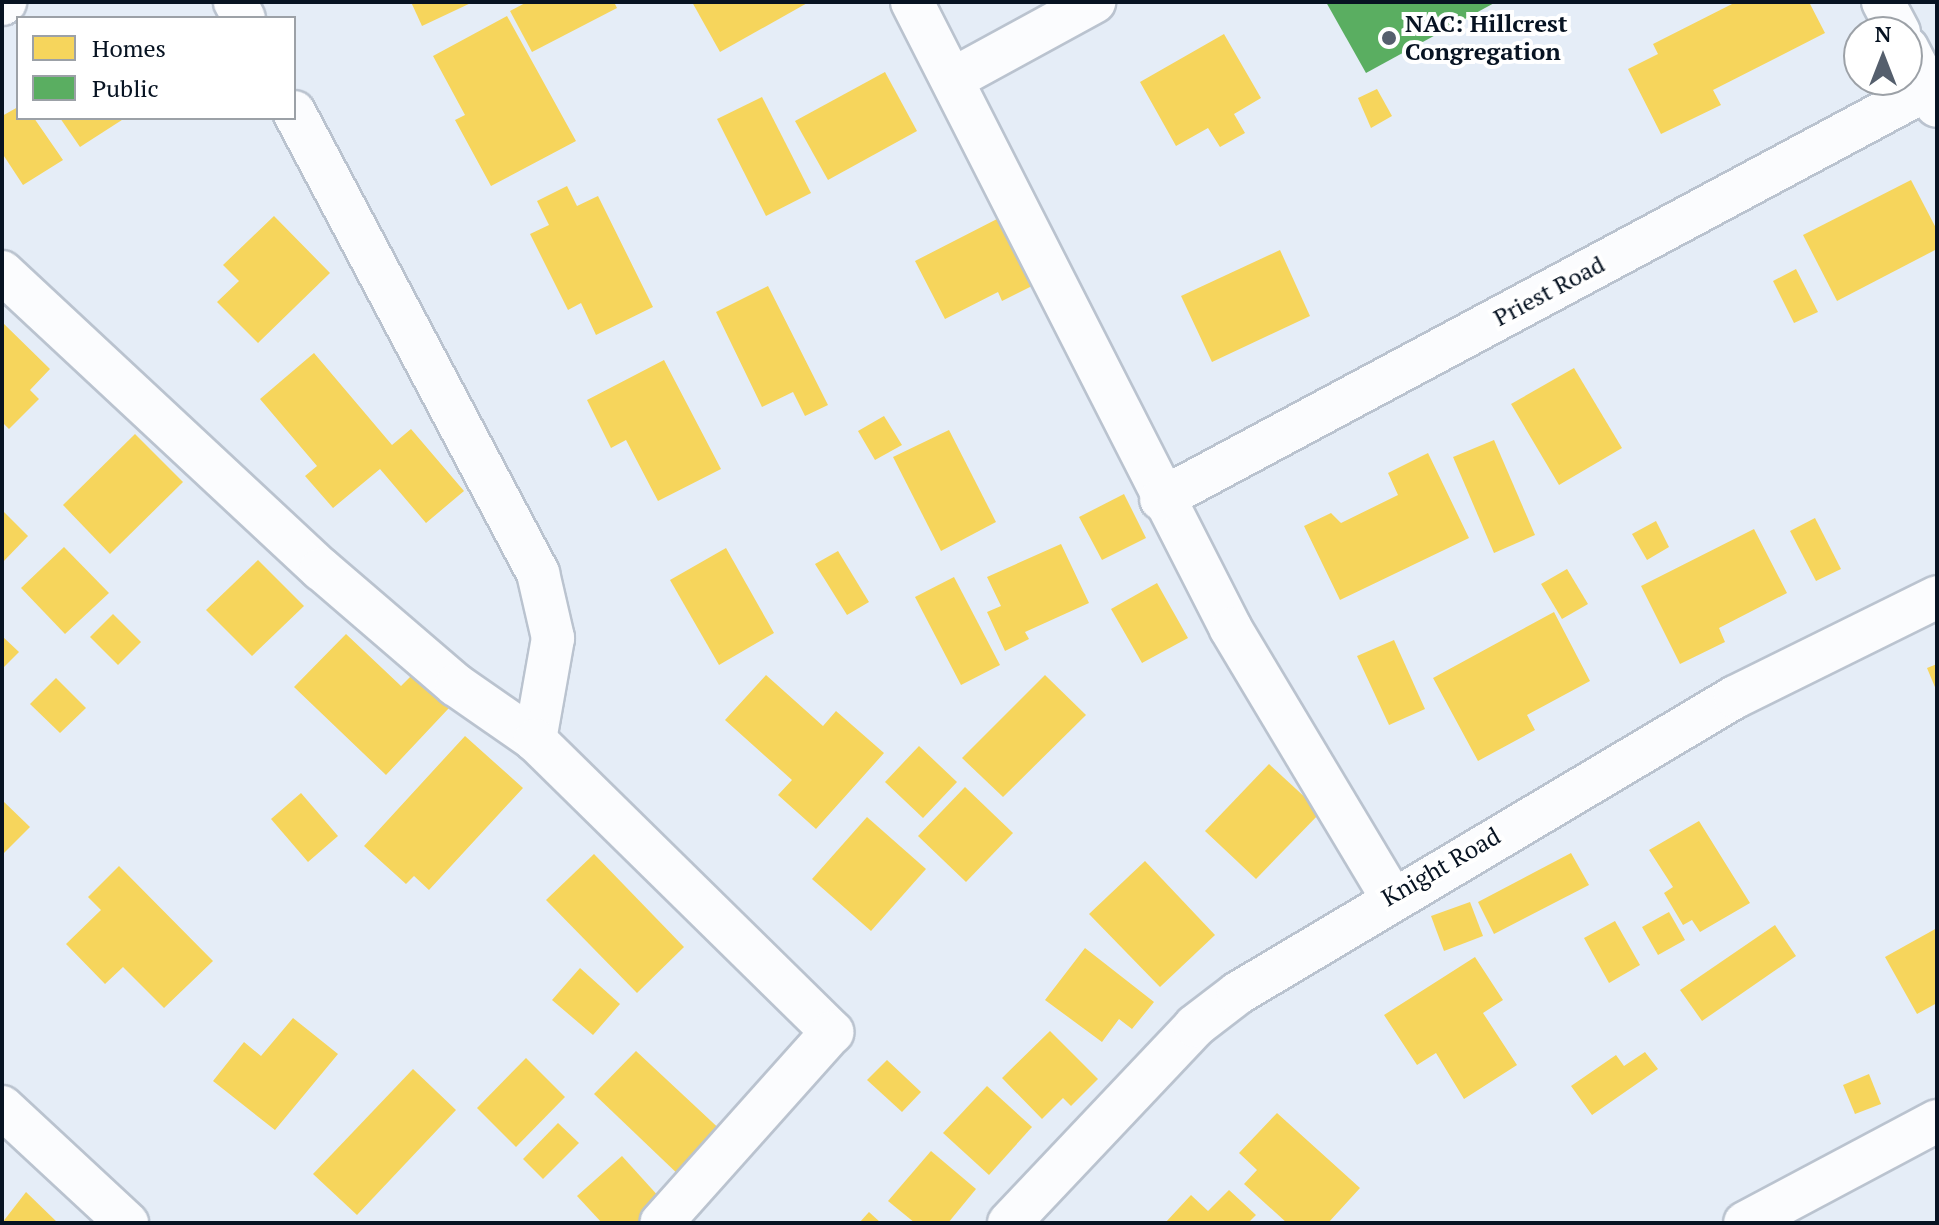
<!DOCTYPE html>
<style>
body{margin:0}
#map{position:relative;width:1939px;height:1225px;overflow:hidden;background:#e5edf7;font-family:"PT Serif",serif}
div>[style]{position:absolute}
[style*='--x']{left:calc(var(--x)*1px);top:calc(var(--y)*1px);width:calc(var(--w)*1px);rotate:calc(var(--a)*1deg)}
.homes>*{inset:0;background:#f6d55c}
.public>*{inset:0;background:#5aae61}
.roads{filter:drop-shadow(2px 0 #bac3cf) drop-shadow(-2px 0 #bac3cf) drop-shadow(0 2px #bac3cf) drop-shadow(0 -2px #bac3cf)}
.minor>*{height:42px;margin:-21px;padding:0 21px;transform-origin:21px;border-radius:21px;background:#fbfcfe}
.dots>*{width:22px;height:22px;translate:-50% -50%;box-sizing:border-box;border:4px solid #fff;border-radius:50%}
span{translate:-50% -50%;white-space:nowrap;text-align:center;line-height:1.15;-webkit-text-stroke:8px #fff;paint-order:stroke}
.poi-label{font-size:24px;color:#071322;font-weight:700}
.left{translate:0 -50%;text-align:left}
.street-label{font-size:24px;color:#071322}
.frame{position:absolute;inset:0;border:4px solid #071322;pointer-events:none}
.legend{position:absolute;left:16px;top:16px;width:280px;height:104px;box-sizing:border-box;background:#fff;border:2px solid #9ca1a7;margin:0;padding:10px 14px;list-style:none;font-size:24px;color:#071322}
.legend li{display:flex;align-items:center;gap:16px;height:40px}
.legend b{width:40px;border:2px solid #9ca1a7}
.north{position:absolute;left:1843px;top:16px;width:80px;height:80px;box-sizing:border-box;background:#fff;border:2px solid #9ca1a7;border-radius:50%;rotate:0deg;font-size:22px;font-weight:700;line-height:32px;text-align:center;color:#071322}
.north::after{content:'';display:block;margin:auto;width:28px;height:36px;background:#555f6d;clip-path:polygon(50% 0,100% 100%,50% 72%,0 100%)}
</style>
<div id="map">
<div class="homes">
<i style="clip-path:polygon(411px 2px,473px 2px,422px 26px)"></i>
<i style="clip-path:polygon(527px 2px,614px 2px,617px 8px,532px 52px,510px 11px)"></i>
<i style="clip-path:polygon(692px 2px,809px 2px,720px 52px)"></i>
<i style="clip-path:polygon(1736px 2px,1809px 2px,1825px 33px,1713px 90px,1721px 105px,1661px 134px,1628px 69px,1658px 54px,1653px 44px)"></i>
<i style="clip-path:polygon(507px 16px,576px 141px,491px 186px,455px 120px,465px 115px,433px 56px)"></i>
<i style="clip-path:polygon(1224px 34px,1261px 98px,1234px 114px,1245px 133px,1220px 147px,1208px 128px,1176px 146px,1140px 82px)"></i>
<i style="clip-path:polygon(885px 72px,917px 131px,828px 180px,795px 121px)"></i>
<i style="clip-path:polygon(1377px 89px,1392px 116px,1371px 128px,1358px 98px)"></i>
<i style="clip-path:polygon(762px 97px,811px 193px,766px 216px,717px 119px)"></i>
<i style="clip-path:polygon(18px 107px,18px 118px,34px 118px,63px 160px,23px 185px,2px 153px,2px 116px)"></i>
<i style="clip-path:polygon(60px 118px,125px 118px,80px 147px)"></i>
<i style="clip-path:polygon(1911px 180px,1937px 230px,1937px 249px,1837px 301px,1803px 235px)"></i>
<i style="clip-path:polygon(567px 186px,577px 206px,598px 196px,653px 307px,596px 335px,581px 303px,568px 310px,530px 234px,549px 225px,537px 201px)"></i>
<i style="clip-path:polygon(274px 216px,330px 273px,258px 343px,217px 302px,239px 281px,223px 265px)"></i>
<i style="clip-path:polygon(997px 219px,1032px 286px,1002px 301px,998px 292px,945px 319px,915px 261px)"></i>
<i style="clip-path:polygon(1280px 250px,1310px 316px,1212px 362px,1181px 296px)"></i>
<i style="clip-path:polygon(1796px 269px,1818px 312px,1794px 323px,1773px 281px)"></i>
<i style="clip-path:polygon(768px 286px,828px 405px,805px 416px,793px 392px,762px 407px,716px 312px)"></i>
<i style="clip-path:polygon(2px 322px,50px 369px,30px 390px,39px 399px,9px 429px,2px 422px)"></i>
<i style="clip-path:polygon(314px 353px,392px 445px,411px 429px,464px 491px,426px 523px,380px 469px,333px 508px,305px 476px,317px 466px,260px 399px)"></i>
<i style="clip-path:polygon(664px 360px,721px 469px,658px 501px,626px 440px,611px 448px,587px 400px)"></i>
<i style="clip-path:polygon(1574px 368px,1622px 448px,1559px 485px,1511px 404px)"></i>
<i style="clip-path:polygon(884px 416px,902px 445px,875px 460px,858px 431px)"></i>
<i style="clip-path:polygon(949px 430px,996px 522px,941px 551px,893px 457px)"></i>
<i style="clip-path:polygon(135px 434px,183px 482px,110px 554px,63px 505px)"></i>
<i style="clip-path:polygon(1494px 440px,1535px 535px,1494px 553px,1453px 457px)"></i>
<i style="clip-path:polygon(1428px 453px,1469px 538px,1340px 600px,1304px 526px,1331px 513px,1341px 523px,1398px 495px,1388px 473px)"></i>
<i style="clip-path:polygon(1124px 494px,1146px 538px,1102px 560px,1079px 517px)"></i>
<i style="clip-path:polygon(2px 510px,28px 536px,2px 563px)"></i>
<i style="clip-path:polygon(1815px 518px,1841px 569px,1816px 581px,1790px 531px)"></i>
<i style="clip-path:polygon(1656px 521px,1669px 547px,1647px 560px,1632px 534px)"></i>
<i style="clip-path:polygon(1754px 529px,1787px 593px,1719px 628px,1725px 642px,1680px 664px,1641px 586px)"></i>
<i style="clip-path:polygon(1061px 544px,1089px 603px,1025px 632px,1029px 639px,1005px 651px,987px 612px,1001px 606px,987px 577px)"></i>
<i style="clip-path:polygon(64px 547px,109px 593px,65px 634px,21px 588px)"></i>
<i style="clip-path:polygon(726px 548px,774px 633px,719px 665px,670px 580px)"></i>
<i style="clip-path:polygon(838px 551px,869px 602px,847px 615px,815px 564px)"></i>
<i style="clip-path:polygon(258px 560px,304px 606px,252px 656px,206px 610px)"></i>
<i style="clip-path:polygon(1567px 569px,1588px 604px,1562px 619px,1541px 584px)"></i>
<i style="clip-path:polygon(954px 577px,1000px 665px,961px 685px,915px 597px)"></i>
<i style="clip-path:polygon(1157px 583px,1188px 638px,1142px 663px,1111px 609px)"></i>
<i style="clip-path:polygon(1554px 612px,1590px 681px,1527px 715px,1535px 730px,1478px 761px,1433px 678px)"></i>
<i style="clip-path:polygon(113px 614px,141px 642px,118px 665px,90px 637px)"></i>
<i style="clip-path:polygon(346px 634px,401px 686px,413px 674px,449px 708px,386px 775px,294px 687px)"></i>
<i style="clip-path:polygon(2px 636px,19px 652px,2px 669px)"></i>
<i style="clip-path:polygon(1394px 640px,1425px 709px,1389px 725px,1357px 656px)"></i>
<i style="clip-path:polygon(1937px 664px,1937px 692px,1927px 668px)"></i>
<i style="clip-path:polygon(766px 675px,823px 726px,836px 711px,884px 753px,816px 829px,778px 795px,792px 780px,725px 720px)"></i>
<i style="clip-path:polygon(1045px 675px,1086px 715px,1003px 797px,962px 758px)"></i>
<i style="clip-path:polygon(56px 678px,86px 708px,60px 733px,30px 704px)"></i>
<i style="clip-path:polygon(465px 736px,523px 788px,429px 890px,414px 876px,406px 884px,364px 846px)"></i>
<i style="clip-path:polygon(919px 746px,957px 782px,923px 818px,885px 782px)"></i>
<i style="clip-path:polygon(1269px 764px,1321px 812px,1256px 879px,1205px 831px)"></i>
<i style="clip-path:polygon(965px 787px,1013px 833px,966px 882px,918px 836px)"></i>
<i style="clip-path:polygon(301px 793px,338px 836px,308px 862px,271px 819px)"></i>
<i style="clip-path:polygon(2px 800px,30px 827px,2px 855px)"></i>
<i style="clip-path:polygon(867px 817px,926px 869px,871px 931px,812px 879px)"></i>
<i style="clip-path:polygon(1699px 821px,1750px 903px,1700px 932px,1692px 920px,1683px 925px,1664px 893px,1673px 887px,1649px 850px)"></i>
<i style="clip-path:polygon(1571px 853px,1589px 885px,1494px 934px,1478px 902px)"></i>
<i style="clip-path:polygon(594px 854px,684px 947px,637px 993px,546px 900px)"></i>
<i style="clip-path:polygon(1145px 861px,1215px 935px,1160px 987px,1089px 914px)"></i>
<i style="clip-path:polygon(119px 866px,213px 961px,164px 1008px,123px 967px,105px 984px,66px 944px,101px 910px,88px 897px)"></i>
<i style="clip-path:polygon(1470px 902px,1483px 936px,1444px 951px,1431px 916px)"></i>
<i style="clip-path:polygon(1669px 912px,1685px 940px,1658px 955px,1642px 927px)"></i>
<i style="clip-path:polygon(1615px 921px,1640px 965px,1609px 983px,1584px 938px)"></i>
<i style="clip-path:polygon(1775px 925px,1796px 956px,1702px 1021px,1680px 990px)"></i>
<i style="clip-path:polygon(1937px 928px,1937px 1003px,1917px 1014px,1885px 957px)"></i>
<i style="clip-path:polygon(1085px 948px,1154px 1002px,1132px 1029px,1119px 1019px,1102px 1042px,1045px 1000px)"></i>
<i style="clip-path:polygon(1475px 957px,1503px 1000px,1483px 1013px,1517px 1065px,1464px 1099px,1436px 1053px,1417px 1065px,1384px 1015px)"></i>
<i style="clip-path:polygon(580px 968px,620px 1004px,593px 1035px,552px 1000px)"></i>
<i style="clip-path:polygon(293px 1018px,338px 1054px,275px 1130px,213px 1081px,244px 1042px,261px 1056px)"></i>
<i style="clip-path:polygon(1050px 1031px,1098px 1079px,1071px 1106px,1063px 1098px,1042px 1119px,1002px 1078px)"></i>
<i style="clip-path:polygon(636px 1051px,726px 1135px,683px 1179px,594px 1094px)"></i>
<i style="clip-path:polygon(1645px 1052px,1658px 1069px,1592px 1115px,1571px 1086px,1616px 1055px,1624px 1066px)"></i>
<i style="clip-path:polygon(526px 1058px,565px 1097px,516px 1147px,477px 1108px)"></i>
<i style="clip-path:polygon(887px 1060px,921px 1092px,902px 1112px,867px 1080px)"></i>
<i style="clip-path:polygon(413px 1069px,456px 1110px,357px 1215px,313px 1174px)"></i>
<i style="clip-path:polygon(1869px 1074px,1881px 1104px,1855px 1114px,1843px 1085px)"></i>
<i style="clip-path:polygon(987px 1086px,1032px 1127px,989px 1175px,943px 1133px)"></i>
<i style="clip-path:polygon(1277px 1113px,1360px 1188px,1328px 1223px,1287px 1223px,1244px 1184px,1257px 1170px,1239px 1153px)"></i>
<i style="clip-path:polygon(558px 1123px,579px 1143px,543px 1179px,523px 1159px)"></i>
<i style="clip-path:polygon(931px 1151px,976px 1189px,948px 1223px,915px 1223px,888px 1201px)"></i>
<i style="clip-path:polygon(622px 1156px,670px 1209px,655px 1223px,602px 1223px,577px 1196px)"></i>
<i style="clip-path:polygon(1229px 1190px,1256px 1215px,1248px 1223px,1165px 1223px,1191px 1195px,1208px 1211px)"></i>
<i style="clip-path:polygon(26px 1192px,58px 1223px,2px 1223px)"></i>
<i style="clip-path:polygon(869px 1212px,881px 1223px,859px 1223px)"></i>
</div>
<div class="public">
<i style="clip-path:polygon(1326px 2px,1496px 2px,1366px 73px)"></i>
</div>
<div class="roads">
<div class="minor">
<i style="--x:235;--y:2;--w:18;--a:61"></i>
<i style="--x:912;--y:2;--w:703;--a:63.03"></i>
<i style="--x:1231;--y:629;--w:310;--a:59.1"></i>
<i style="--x:1883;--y:2;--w:34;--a:62"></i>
<i style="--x:2;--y:4;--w:4;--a:-34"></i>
<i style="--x:1907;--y:48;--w:65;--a:62.7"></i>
<i style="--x:953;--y:79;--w:161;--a:-28.6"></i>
<i style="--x:294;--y:112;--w:522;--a:62.11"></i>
<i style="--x:538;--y:573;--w:67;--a:77"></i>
<i style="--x:553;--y:638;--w:104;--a:100"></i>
<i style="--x:2;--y:272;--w:436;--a:43"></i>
<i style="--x:321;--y:569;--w:178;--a:40.7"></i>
<i style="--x:456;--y:685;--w:96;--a:34.8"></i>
<i style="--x:535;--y:740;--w:417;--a:44.5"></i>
<i style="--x:832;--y:1032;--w:256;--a:131.8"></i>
<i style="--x:1161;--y:499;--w:880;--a:-28.14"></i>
<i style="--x:2;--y:1107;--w:171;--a:42.9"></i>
<i style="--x:1009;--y:1223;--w:271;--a:-46.6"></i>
<i style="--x:1195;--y:1026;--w:54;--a:-37.5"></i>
<i style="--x:1238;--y:993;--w:578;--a:-30.78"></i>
<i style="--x:1735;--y:697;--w:225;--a:-26.3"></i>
<i style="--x:1745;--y:1223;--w:217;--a:-28"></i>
</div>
</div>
<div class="dots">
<i style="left:1389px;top:38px;background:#555f6d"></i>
</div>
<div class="poi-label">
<span class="left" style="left:1405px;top:38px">NAC: Hillcrest<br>Congregation</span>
</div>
<div class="street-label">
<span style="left:1549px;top:291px;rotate:-28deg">Priest Road</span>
<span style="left:1441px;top:867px;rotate:-30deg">Knight Road</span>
</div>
<div class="frame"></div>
<ul class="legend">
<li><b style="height:22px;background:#f6d55c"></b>Homes</li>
<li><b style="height:22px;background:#5aae61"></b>Public</li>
</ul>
<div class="north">N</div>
</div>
